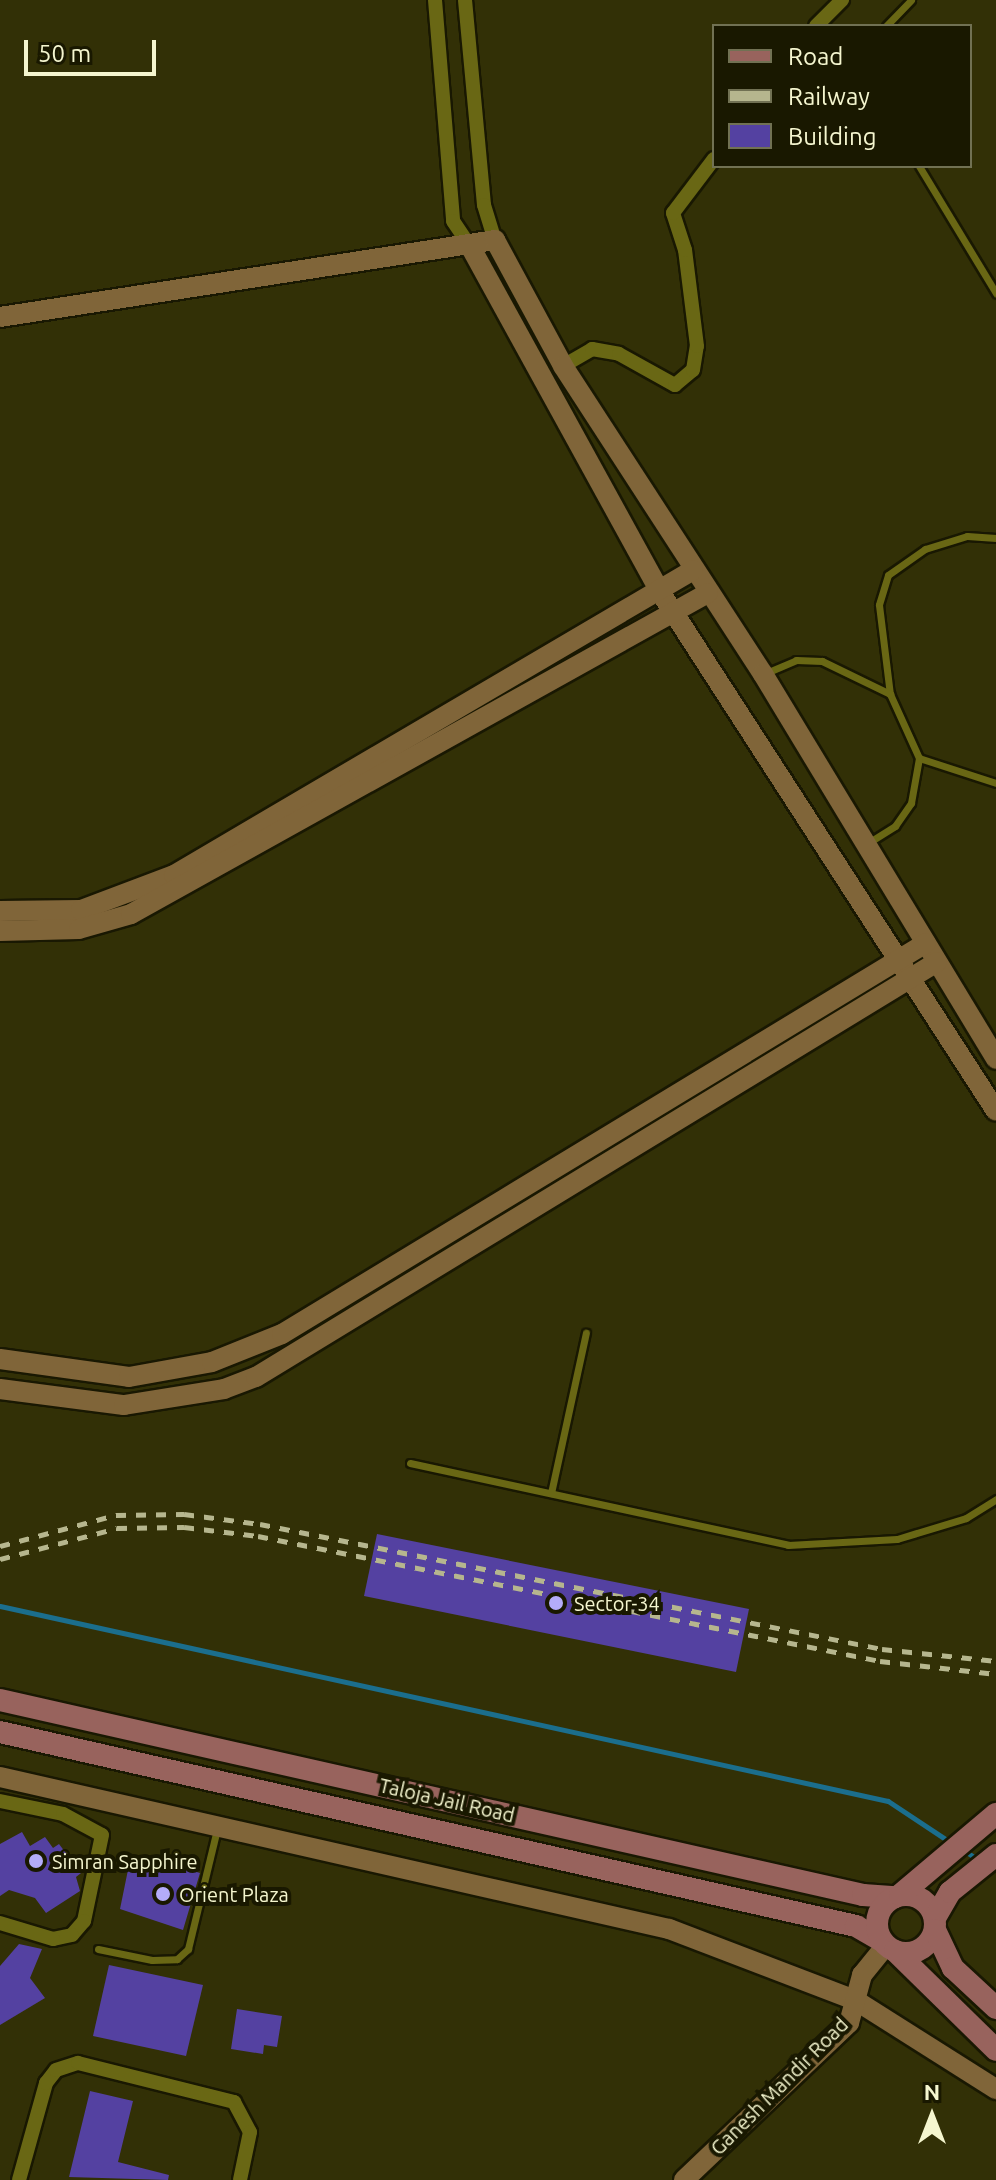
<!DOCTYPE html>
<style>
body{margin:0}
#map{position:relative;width:996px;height:2180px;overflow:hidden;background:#323006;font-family:Ubuntu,sans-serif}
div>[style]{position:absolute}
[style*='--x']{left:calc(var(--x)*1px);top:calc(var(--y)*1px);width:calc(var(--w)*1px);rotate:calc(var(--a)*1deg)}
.stream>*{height:5px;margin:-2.5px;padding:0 2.5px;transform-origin:2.5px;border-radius:2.5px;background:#1b6e8d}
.building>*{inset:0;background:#5441a1}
.roads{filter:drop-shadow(2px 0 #191802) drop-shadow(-2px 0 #191802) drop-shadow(0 2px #191802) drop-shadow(0 -2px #191802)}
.lane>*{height:7px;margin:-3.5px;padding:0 3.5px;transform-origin:3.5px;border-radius:3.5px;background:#696714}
.street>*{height:14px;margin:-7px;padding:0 7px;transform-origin:7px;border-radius:7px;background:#696714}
.secondary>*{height:20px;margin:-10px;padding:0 10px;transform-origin:10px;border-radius:10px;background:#806539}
.primary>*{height:22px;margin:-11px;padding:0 11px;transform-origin:11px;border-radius:11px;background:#98635d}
.primary>.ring{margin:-11px;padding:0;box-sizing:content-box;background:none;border:22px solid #98635d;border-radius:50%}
.rail>*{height:5px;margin-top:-2.5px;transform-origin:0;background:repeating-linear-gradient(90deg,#b6b68e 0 10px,transparent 0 20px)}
.dots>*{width:22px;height:22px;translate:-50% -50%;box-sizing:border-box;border:4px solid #191800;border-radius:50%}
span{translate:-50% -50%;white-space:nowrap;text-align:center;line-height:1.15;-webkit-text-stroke:8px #191800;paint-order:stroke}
.poi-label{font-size:20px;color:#f5f6cf}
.left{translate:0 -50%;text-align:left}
.street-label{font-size:20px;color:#f5f6cf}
.legend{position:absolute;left:712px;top:24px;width:260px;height:144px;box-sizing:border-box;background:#191800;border:2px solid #717153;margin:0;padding:10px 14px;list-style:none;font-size:24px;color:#f5f6cf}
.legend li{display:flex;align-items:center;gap:16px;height:40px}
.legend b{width:40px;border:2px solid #717153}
.north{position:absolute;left:892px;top:2076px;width:80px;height:80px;-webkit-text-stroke:6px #191800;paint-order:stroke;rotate:0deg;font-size:22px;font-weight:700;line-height:32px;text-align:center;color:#f5f6cf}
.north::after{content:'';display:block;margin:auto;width:28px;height:36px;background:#f5f6cf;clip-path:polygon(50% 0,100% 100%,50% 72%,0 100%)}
.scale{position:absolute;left:24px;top:40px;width:132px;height:36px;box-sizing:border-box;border:4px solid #f5f6cf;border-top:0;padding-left:10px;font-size:24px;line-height:28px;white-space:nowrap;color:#f5f6cf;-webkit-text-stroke:6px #191800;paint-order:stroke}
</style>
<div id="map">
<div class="stream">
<i style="--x:0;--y:1606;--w:909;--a:12.39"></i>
<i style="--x:888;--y:1801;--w:78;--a:33.5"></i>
<i style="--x:962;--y:1849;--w:22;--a:34"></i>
</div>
<div class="building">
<i style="clip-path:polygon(377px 1534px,749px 1609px,736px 1672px,364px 1596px)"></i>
<i style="clip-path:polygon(22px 1832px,30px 1846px,45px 1837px,53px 1848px,59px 1844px,81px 1873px,76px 1877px,80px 1891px,46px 1913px,35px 1898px,9px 1890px,0 1896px,0 1844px)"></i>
<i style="clip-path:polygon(150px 1858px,200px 1873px,183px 1930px,120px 1909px,130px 1860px,149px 1864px)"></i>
<i style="clip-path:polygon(19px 1944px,42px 1949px,30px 1978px,45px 1998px,0 2025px,0 1966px)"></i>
<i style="clip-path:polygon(109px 1965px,203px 1985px,186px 2056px,93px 2036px)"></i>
<i style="clip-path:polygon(237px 2009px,282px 2016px,277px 2047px,264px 2045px,263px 2054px,231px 2049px)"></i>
<i style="clip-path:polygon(90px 2091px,133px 2101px,118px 2162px,169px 2175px,168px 2180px,69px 2177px)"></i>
</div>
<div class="roads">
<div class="lane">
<i style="--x:886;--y:26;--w:36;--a:-46"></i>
<i style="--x:919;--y:166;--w:149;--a:58.8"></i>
<i style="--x:996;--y:538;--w:29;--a:-176"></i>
<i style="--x:967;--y:536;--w:44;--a:162.8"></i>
<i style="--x:925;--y:549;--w:45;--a:144.9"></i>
<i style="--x:888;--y:575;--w:31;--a:107"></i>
<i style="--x:879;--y:605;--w:90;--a:83"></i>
<i style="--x:890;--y:694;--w:70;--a:65.6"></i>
<i style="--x:919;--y:758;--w:81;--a:18"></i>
<i style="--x:766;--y:673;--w:33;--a:-23"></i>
<i style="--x:796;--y:660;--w:26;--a:2"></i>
<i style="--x:822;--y:661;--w:76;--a:25.9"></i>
<i style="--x:868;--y:843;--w:32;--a:-32"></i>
<i style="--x:895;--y:826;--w:28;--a:-55"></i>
<i style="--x:911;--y:803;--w:46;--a:-79.9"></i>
<i style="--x:410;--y:1463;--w:387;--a:12.2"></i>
<i style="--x:788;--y:1545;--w:109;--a:-3.2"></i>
<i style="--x:897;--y:1539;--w:72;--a:-16.9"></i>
<i style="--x:966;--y:1518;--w:36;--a:-32"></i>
<i style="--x:551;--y:1493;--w:164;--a:-77.7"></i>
<i style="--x:98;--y:1949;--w:55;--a:11.5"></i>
<i style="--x:152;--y:1960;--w:25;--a:-2"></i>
<i style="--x:177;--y:1959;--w:15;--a:-42"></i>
<i style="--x:188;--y:1949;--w:123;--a:-76.4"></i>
</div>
<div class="street">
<i style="--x:435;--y:0;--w:222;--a:85.3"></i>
<i style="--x:453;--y:221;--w:30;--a:56"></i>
<i style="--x:465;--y:0;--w:206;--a:84.7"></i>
<i style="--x:484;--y:205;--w:37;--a:73"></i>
<i style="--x:816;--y:26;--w:37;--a:-45"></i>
<i style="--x:563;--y:366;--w:34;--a:-30"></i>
<i style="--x:592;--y:349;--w:27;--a:10"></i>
<i style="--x:619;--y:354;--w:64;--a:29"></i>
<i style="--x:675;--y:385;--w:23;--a:-40"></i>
<i style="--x:693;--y:370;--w:24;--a:-81"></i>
<i style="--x:697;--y:346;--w:97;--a:-97.1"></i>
<i style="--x:685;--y:250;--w:39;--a:-108"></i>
<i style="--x:673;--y:213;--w:68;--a:-52.8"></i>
<i style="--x:0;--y:1801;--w:64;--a:11.7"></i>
<i style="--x:63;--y:1814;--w:44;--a:28.3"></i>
<i style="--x:102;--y:1835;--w:88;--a:101.8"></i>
<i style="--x:84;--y:1921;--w:18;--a:131"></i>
<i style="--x:72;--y:1935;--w:19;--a:168"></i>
<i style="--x:53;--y:1939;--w:55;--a:-163.2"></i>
<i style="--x:19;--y:2180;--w:101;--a:-74.4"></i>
<i style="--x:46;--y:2083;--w:16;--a:-52"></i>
<i style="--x:56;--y:2070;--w:23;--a:-18"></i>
<i style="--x:78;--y:2063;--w:161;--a:14"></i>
<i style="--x:234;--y:2102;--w:34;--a:62"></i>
<i style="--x:250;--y:2132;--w:49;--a:101.8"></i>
</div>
<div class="secondary">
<i style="--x:470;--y:246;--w:393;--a:61.2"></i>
<i style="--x:659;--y:590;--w:620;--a:57.1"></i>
<i style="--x:0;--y:317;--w:501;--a:-8.84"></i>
<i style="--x:495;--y:240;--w:143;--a:61.6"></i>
<i style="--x:563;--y:366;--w:367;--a:57"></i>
<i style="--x:763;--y:674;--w:450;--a:58.8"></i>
<i style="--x:0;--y:911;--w:81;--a:-0.7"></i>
<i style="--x:81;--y:910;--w:99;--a:-20.6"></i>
<i style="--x:174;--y:875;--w:602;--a:-30.44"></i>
<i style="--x:0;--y:931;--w:79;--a:-1.5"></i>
<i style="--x:79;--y:929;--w:54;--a:-16.1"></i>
<i style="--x:131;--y:914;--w:660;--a:-29.09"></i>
<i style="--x:0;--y:1359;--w:130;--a:7.9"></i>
<i style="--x:129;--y:1377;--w:84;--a:-10.2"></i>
<i style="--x:212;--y:1362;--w:75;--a:-21.8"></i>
<i style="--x:282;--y:1334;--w:753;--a:-31.26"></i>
<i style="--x:0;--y:1389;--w:125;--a:7.4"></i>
<i style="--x:124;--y:1405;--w:101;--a:-9.1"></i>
<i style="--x:224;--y:1389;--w:34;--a:-21"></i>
<i style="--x:256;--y:1377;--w:797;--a:-31.36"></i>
<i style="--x:0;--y:1777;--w:686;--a:12.8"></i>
<i style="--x:669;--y:1929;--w:199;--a:20.9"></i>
<i style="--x:855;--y:2000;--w:167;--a:32.3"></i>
<i style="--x:684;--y:2180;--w:228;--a:-43.6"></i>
<i style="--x:849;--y:2023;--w:50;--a:-74.8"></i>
<i style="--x:862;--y:1975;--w:38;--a:-51"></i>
</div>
<div class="primary">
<i style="--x:0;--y:1700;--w:885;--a:12.73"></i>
<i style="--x:863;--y:1895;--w:32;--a:4"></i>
<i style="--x:0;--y:1732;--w:878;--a:12.77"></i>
<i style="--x:856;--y:1926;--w:30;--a:30"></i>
<i class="ring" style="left:877px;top:1895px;width:36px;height:36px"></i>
<i style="--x:900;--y:1895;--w:126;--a:-40.2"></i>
<i style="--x:935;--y:1918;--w:30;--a:-60"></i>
<i style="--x:950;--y:1892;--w:59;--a:-38.8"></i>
<i style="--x:935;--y:1930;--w:42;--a:64.7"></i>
<i style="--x:953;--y:1968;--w:59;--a:42.9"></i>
<i style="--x:895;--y:1951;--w:141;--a:44.4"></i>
</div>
</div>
<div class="rail">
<i style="--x:0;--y:1546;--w:120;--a:-15"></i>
<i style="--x:116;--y:1515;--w:68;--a:-0.8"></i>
<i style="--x:184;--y:1514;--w:77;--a:7.5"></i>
<i style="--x:260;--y:1524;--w:634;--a:11.36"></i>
<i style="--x:882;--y:1649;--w:115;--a:6"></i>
<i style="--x:0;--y:1559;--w:121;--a:-14.8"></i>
<i style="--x:117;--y:1528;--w:67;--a:-0.9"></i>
<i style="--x:184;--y:1527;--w:75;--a:6.9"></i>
<i style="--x:258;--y:1536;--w:634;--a:11.36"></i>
<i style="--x:880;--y:1661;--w:117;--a:6.4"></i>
</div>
<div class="dots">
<i style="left:556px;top:1603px;background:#b4acf9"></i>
<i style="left:36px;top:1861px;background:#b4acf9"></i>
<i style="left:163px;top:1894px;background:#b4acf9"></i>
</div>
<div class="poi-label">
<span class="left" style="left:574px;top:1603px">Sector-34</span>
<span class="left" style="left:52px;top:1861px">Simran Sapphire</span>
<span class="left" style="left:179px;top:1894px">Orient Plaza</span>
</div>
<div class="street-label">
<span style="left:447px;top:1800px;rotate:13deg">Taloja Jail Road</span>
<span style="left:779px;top:2086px;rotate:-45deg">Ganesh Mandir Road</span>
</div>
<ul class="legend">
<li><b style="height:10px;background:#98635d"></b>Road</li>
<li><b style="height:10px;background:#b6b68e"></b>Railway</li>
<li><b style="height:22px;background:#5441a1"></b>Building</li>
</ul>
<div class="north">N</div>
<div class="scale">50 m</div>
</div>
